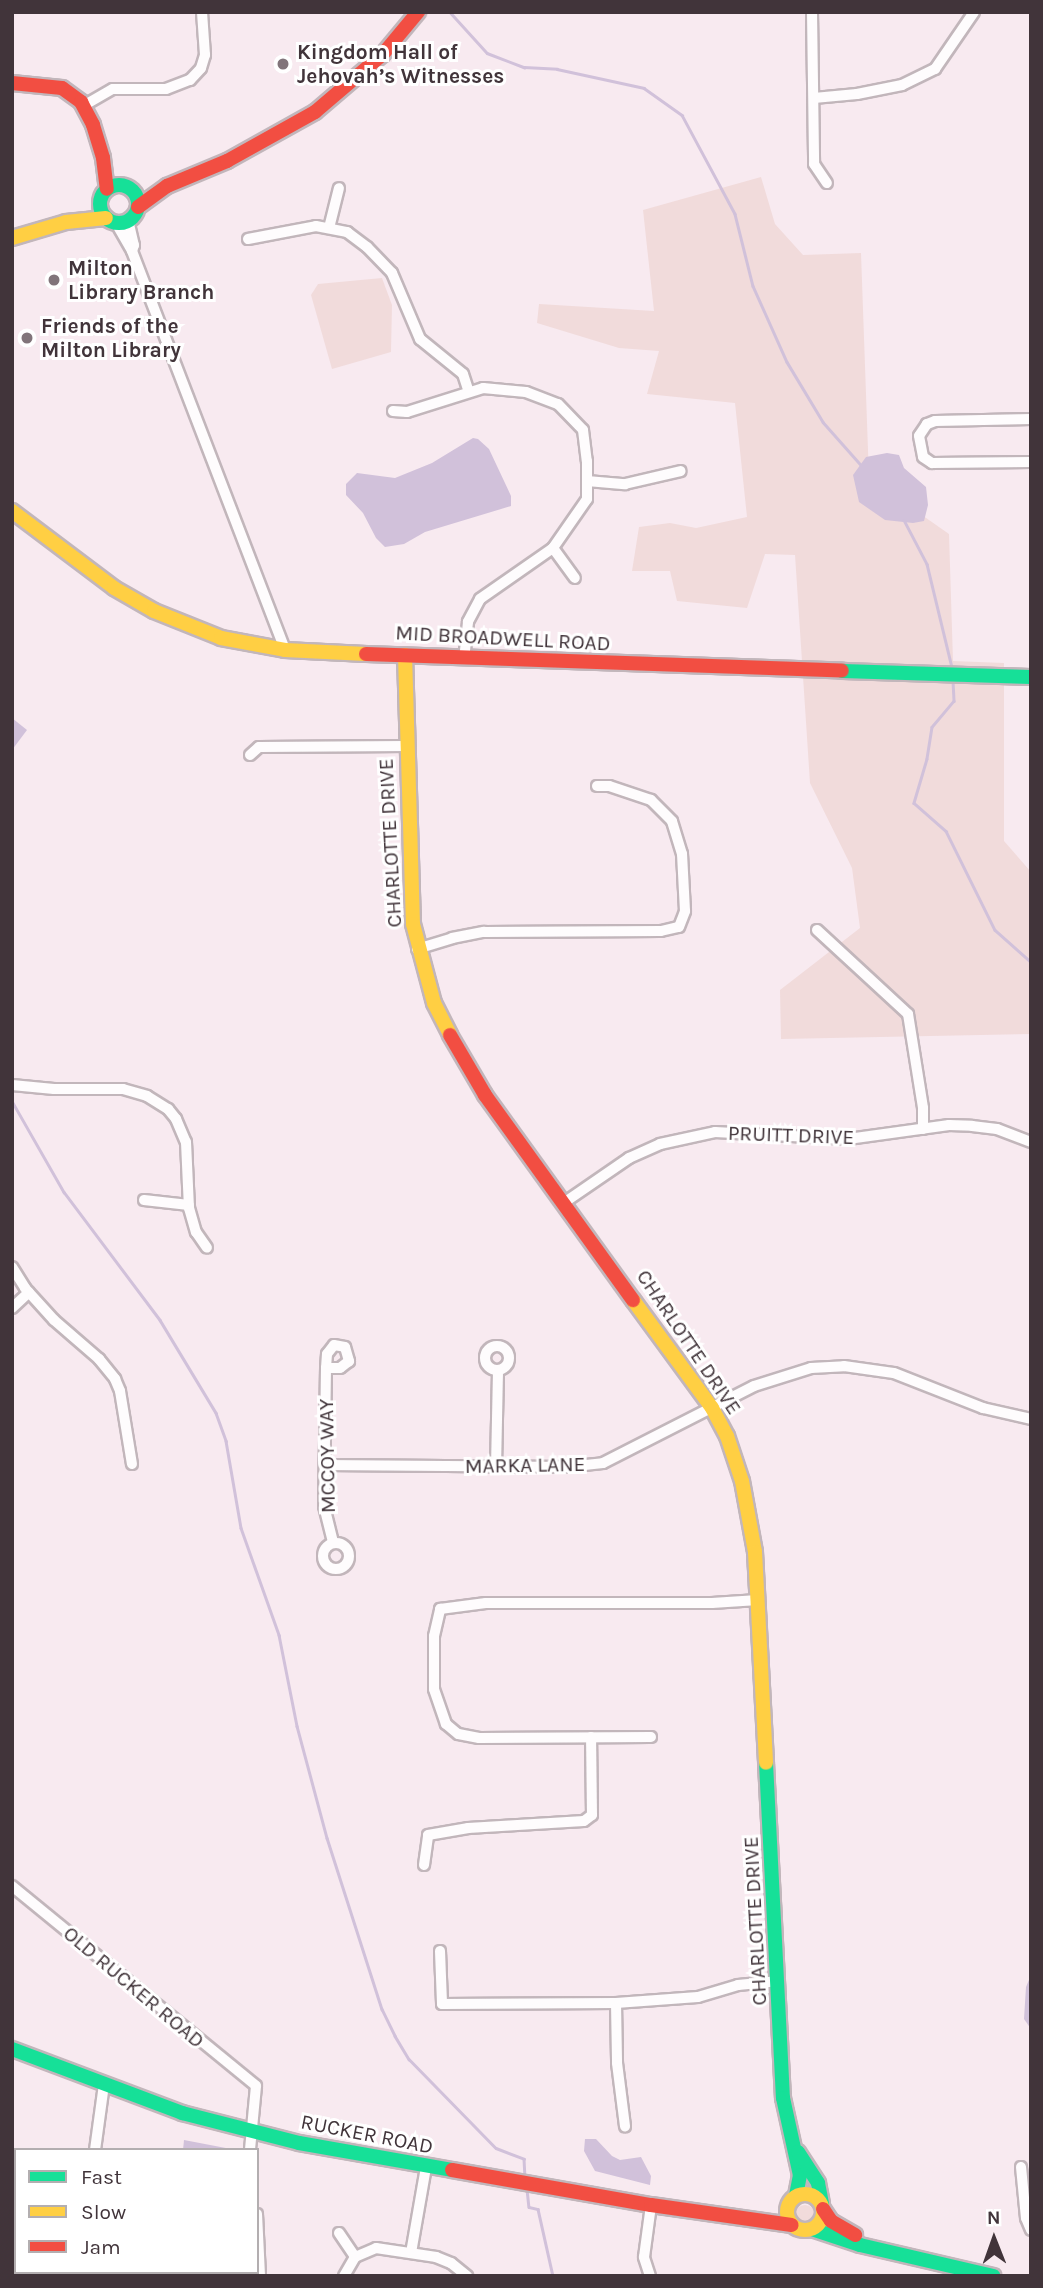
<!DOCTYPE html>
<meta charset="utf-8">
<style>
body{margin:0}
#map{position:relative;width:1043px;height:2288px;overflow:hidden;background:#f8eaf0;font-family:Karla,sans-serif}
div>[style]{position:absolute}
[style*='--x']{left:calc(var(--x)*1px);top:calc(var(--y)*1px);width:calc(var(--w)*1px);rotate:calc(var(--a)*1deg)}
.green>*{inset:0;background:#f1dbdb}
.round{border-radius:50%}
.water>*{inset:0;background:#d1c1da}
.stream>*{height:2.5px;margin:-1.25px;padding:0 1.25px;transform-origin:1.25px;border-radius:1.25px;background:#d1c1da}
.roads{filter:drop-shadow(2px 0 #c2b6bb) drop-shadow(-2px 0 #c2b6bb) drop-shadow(0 2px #c2b6bb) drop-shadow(0 -2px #c2b6bb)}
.street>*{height:10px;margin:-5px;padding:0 5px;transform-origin:5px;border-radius:5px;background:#fefcfd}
.street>.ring{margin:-5px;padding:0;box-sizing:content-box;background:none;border:10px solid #fefcfd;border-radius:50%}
.fast>*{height:14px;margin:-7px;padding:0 7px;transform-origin:7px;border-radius:7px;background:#16e098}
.fast>.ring{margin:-7px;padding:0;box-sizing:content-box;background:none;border:14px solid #16e098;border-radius:50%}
.slow>*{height:14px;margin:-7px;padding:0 7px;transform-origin:7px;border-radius:7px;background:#ffcf43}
.slow>.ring{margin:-7px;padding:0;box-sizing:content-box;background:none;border:14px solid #ffcf43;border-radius:50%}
.jam>*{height:14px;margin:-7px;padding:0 7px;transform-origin:7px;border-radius:7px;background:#f24e42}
.dots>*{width:19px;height:19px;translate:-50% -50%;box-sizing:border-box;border:4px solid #fff;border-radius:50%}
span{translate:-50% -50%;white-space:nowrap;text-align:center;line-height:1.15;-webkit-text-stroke:6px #fff;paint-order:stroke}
.poi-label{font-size:21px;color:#41343a;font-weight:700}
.left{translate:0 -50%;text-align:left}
.street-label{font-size:21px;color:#41343a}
.frame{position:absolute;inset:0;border:14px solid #41343a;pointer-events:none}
.legend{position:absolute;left:14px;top:2148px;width:245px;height:126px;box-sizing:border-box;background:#fff;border:2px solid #b3aeb0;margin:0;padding:9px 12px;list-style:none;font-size:21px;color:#41343a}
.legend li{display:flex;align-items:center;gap:14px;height:35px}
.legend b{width:35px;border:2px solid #b3aeb0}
.north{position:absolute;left:959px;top:2204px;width:70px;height:70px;-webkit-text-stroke:5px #fff;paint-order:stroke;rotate:359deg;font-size:19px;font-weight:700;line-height:28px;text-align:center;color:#41343a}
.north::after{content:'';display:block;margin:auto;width:24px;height:32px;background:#41343a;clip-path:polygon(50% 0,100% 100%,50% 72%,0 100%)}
</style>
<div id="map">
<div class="green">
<i style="clip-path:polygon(761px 177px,775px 224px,803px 255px,861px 253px,869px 478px,949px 534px,953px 661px,1004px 663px,1004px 841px,1031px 872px,1031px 1034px,781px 1039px,780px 990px,860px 928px,852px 868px,810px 783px,795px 555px,765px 554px,747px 608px,677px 601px,670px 571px,632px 571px,639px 527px,670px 523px,696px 528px,747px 517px,735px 403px,647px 394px,659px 351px,619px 348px,537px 323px,539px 304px,654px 311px,643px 210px)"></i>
<i style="clip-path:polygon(382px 278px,392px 305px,391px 352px,332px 369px,311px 295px,318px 284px)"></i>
<i class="round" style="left:795px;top:2205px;width:20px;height:20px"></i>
</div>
<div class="water">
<i style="clip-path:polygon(473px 438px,478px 439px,489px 449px,511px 496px,511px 506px,425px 532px,404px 544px,385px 547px,376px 538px,363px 513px,346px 495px,346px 484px,357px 473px,395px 478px,432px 463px)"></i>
<i style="clip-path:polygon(887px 453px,899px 455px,904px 468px,926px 487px,928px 505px,924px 521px,913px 523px,885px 520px,859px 502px,853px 475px,866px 457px)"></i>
<i style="clip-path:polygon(12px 718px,27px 730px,12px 750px)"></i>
<i style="clip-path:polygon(1031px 1975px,1031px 2029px,1024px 2019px,1026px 1987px)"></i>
<i style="clip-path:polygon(585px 2139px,596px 2139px,612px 2156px,620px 2160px,641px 2157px,651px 2176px,650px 2185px,595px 2171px,584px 2151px)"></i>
<i style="clip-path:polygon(184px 2140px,231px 2149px,231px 2150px,183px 2150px)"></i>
</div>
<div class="stream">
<i style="--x:450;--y:12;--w:55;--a:47.9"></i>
<i style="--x:487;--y:53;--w:40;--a:21"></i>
<i style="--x:524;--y:67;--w:33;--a:3"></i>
<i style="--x:557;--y:69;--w:89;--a:12.3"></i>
<i style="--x:644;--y:88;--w:47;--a:35.4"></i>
<i style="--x:682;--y:115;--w:112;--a:61.8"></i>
<i style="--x:735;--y:214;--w:74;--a:76"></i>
<i style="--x:753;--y:286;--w:83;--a:65.9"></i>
<i style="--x:787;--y:362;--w:70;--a:59"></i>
<i style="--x:823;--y:422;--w:57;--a:48.5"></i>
<i style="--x:904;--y:520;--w:50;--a:62.4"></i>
<i style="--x:927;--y:564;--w:106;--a:76.4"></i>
<i style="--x:953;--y:681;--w:20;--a:87"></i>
<i style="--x:954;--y:701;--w:34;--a:130"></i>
<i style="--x:932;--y:727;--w:32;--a:99"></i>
<i style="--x:927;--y:759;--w:46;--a:106.5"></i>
<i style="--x:914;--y:803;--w:43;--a:41.2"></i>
<i style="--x:946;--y:831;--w:110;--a:63.7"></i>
<i style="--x:995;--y:930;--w:48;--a:41.6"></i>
<i style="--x:12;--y:1101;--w:105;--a:60.3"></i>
<i style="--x:64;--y:1192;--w:160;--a:53.1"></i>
<i style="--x:160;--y:1320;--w:109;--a:58.9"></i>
<i style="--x:216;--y:1413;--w:30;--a:70"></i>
<i style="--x:226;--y:1441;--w:88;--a:80.2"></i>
<i style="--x:241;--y:1528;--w:114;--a:70.4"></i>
<i style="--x:279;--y:1635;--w:93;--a:78.8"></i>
<i style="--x:297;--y:1726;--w:116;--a:75"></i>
<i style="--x:327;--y:1838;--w:180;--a:72.2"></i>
<i style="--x:382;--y:2009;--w:30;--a:64"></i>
<i style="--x:395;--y:2036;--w:27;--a:59"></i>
<i style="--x:409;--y:2059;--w:124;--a:45.7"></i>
<i style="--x:496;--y:2148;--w:30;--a:21"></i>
<i style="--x:524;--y:2159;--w:20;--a:87"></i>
<i style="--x:527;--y:2189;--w:18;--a:84"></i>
<i style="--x:529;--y:2207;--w:9;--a:13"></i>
<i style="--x:538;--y:2209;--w:69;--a:77.4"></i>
</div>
<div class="roads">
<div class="street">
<i style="--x:812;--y:12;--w:152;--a:89.2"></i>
<i style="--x:814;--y:164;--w:23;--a:56"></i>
<i style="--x:814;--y:98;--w:43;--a:-5.3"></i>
<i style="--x:857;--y:94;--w:46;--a:-11.3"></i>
<i style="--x:902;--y:85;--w:37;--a:-26"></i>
<i style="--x:935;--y:69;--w:69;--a:-55.6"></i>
<i style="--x:83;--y:106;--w:34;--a:-30"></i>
<i style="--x:113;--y:89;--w:53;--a:0"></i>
<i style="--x:166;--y:89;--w:26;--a:-21"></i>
<i style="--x:190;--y:80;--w:16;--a:-47"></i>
<i style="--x:201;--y:68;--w:14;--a:-73"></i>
<i style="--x:205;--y:55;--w:43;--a:-94"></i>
<i style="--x:132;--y:218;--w:7;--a:117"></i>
<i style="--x:129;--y:224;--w:22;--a:77"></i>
<i style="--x:134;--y:245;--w:6;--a:108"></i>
<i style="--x:116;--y:223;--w:32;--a:60"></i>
<i style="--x:132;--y:251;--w:427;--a:69"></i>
<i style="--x:329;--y:228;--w:41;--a:-76"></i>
<i style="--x:248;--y:239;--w:69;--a:-10.8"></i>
<i style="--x:316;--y:226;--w:32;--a:11"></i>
<i style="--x:347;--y:232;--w:25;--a:37"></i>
<i style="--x:367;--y:247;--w:36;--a:46"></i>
<i style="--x:392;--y:273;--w:72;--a:67"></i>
<i style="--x:420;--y:339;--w:55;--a:39.1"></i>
<i style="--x:463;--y:374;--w:19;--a:72"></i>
<i style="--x:393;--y:411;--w:14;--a:4"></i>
<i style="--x:407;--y:412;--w:80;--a:-17.5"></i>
<i style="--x:483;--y:388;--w:43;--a:5.3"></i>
<i style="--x:526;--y:392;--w:34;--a:21"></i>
<i style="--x:558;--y:404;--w:36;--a:46"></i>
<i style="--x:583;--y:430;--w:31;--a:83"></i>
<i style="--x:587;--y:461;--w:38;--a:90"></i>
<i style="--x:587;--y:499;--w:60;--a:124.8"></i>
<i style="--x:553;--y:548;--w:89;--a:145.1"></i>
<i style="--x:480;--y:599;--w:26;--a:118"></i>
<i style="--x:468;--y:622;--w:36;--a:96"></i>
<i style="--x:1031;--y:419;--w:96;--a:178.8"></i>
<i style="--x:935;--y:421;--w:9;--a:159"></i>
<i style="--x:927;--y:424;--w:14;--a:124"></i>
<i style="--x:919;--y:436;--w:21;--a:79"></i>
<i style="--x:923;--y:457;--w:11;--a:34"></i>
<i style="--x:932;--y:463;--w:99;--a:-0.6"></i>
<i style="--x:587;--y:481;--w:38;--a:5"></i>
<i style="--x:625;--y:484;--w:57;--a:-13.1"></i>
<i style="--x:553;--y:548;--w:37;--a:54"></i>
<i style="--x:250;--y:755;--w:12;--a:-42"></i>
<i style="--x:259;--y:747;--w:147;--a:-0.4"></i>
<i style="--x:817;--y:930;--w:124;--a:42.7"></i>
<i style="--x:908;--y:1014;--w:95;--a:80.9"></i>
<i style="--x:923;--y:1108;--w:21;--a:90"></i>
<i style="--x:417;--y:949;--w:37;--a:-17"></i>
<i style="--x:452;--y:938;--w:33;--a:-11"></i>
<i style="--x:484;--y:932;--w:177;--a:-0.3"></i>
<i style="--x:661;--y:931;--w:18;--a:-13"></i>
<i style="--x:679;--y:927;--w:17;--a:-69"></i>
<i style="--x:685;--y:911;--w:57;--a:-93"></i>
<i style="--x:682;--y:854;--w:34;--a:-107"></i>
<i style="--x:672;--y:821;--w:30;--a:-135"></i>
<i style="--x:651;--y:800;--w:44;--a:-161.6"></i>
<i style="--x:609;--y:786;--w:12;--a:180"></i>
<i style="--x:12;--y:1085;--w:42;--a:5.4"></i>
<i style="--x:54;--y:1089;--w:69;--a:0"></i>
<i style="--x:123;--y:1089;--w:25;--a:16"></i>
<i style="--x:147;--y:1096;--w:25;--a:32"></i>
<i style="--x:168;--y:1109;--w:13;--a:51"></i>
<i style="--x:176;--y:1119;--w:25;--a:67"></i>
<i style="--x:186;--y:1142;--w:66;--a:87.4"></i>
<i style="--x:189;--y:1208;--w:25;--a:74"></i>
<i style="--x:196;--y:1232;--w:19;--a:55"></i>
<i style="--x:144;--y:1200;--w:45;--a:6.3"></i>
<i style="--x:565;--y:1202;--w:78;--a:-34.5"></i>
<i style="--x:629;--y:1158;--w:34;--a:-24"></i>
<i style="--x:660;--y:1144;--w:56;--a:-12.3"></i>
<i style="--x:715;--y:1132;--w:133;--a:3"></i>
<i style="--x:848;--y:1139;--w:102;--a:-7.9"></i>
<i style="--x:949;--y:1125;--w:23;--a:2"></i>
<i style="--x:972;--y:1126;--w:25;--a:7"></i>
<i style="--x:997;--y:1129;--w:36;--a:21"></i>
<i style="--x:12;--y:1267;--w:25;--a:58"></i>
<i style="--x:25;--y:1288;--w:43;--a:47.8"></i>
<i style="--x:54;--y:1320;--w:60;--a:40.9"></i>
<i style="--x:99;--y:1359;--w:26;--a:51"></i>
<i style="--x:115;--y:1379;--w:13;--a:67"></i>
<i style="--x:120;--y:1391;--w:74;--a:80.7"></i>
<i style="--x:12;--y:1308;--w:23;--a:-43"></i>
<i style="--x:334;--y:1345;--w:11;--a:10"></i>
<i style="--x:345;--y:1347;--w:15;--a:74"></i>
<i style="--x:349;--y:1361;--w:11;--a:142"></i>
<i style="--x:340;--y:1368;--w:14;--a:180"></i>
<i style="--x:326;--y:1368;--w:14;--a:-86"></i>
<i style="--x:327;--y:1354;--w:11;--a:-52"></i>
<i class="ring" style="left:485px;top:1346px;width:14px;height:14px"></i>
<i style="--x:326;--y:1368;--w:138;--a:90.8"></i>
<i style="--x:324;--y:1506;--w:38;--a:76"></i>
<i style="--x:325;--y:1465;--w:241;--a:0.5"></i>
<i style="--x:566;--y:1467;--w:37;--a:-6"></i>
<i style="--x:603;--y:1463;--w:169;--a:-27"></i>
<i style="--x:754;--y:1386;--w:60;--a:-17.5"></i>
<i style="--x:811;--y:1368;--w:33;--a:-3"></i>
<i style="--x:844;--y:1366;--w:50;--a:8"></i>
<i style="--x:894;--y:1373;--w:96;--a:21.5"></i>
<i style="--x:983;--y:1408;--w:49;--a:12.9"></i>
<i style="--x:496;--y:1467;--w:97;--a:-88.8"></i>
<i class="ring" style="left:323px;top:1543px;width:16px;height:16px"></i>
<i style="--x:651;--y:1737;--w:172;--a:179.7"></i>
<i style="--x:479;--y:1738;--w:21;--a:-169"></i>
<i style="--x:458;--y:1734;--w:16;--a:-140"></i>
<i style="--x:446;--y:1724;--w:37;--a:-109"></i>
<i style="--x:434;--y:1689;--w:53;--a:-90"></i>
<i style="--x:434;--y:1636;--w:28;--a:-77"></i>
<i style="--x:440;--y:1609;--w:46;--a:-7.4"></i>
<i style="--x:486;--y:1603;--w:226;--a:0"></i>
<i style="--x:712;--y:1603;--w:46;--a:-3.7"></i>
<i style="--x:424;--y:1865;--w:30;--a:-82"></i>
<i style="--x:428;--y:1835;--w:41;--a:-9.9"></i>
<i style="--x:468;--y:1828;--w:116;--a:-3.5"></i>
<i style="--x:584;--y:1821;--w:10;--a:-37"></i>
<i style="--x:592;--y:1815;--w:78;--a:-90.7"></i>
<i style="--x:12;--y:1886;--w:315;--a:39.3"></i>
<i style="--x:256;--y:2086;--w:64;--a:95.4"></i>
<i style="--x:440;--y:1951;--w:53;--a:87.8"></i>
<i style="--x:442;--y:2004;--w:174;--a:-0.3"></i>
<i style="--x:616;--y:2003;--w:82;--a:-4.2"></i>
<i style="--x:698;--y:1997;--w:42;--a:-16.7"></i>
<i style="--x:738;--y:1985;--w:41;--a:-5.6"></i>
<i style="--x:616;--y:2003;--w:60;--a:89"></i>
<i style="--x:617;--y:2063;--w:64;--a:82.8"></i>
<i style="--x:95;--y:2150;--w:67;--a:-82.2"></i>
<i style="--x:1021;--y:2167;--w:51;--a:84.4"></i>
<i style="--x:1026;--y:2218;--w:13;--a:67"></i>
<i style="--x:257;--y:2214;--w:62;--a:87.2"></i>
<i style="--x:339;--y:2233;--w:29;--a:56"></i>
<i style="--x:411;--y:2253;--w:87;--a:-80.1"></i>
<i style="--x:89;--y:2276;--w:4;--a:-90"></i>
<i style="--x:344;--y:2276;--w:22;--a:-60"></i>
<i style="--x:355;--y:2257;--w:23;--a:-23"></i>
<i style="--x:376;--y:2248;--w:61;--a:8.5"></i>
<i style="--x:436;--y:2257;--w:16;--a:22"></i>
<i style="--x:451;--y:2263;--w:21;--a:39"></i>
<i style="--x:650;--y:2276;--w:20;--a:-108"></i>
<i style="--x:644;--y:2257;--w:52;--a:-82.3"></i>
</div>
<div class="fast">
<i class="ring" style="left:100px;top:185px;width:24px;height:24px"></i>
<i style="--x:842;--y:671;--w:189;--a:1.8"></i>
<i style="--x:766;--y:1763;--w:335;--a:87.1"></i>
<i style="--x:783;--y:2098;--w:79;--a:77.6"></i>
<i style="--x:800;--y:2175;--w:21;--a:101"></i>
<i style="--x:12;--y:2049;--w:182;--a:20.6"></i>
<i style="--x:182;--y:2113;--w:121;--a:14.4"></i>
<i style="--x:299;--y:2143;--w:155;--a:10"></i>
<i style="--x:798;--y:2152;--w:37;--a:57"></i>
<i style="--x:818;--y:2183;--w:21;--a:79"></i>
<i style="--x:812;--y:2229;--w:51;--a:18.4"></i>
<i style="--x:860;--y:2245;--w:137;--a:13.1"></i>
</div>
<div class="slow">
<i style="--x:12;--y:238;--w:56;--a:-16.5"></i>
<i style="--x:66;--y:222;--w:40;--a:-5.7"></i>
<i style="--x:12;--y:511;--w:128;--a:37"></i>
<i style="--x:114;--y:588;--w:46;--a:29.9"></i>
<i style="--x:154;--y:611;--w:72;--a:21.9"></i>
<i style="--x:221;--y:638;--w:65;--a:10.6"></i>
<i style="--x:285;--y:650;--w:81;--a:2.8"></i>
<i style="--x:405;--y:655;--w:269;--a:88.3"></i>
<i style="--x:413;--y:924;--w:82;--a:75.1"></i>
<i style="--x:434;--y:1003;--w:36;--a:63"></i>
<i style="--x:633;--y:1300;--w:134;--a:53.8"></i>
<i style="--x:712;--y:1408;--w:32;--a:62"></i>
<i style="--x:727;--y:1436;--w:47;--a:71.6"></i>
<i style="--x:742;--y:1481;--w:72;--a:79.6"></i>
<i style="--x:755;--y:1552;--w:211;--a:87"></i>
<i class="ring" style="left:787px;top:2194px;width:22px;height:22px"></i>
</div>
<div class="jam">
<i style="--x:12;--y:83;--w:50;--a:5.7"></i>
<i style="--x:62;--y:88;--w:24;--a:36"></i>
<i style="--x:81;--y:102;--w:26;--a:62"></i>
<i style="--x:93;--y:125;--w:34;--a:73"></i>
<i style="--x:103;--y:158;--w:31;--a:83"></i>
<i style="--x:138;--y:207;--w:36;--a:-36"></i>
<i style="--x:167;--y:186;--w:65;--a:-22.6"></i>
<i style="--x:227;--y:161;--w:101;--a:-29.1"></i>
<i style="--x:315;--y:112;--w:89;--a:-40.5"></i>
<i style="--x:383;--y:54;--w:55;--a:-50.2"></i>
<i style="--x:366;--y:654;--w:476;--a:2"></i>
<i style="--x:450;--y:1035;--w:69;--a:59.7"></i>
<i style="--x:485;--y:1095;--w:253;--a:54.2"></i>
<i style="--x:452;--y:2170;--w:202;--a:10"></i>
<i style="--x:651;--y:2205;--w:142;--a:8.1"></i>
<i style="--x:823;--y:2209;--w:14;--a:56"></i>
<i style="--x:831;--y:2221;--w:28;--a:30"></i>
</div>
</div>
<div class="dots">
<i style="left:283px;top:64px;background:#81747a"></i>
<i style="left:54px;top:280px;background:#81747a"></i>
<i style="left:27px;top:338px;background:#81747a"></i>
</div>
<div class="poi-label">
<span class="left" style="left:297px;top:64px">Kingdom Hall of<br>Jehovah’s Witnesses</span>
<span class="left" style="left:68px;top:280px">Milton<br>Library Branch</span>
<span class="left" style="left:41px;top:338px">Friends of the<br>Milton Library</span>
</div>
<div class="street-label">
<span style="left:503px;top:638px;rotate:3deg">MID BROADWELL ROAD</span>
<span style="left:390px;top:843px;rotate:-93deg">CHARLOTTE DRIVE</span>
<span style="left:791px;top:1135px;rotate:2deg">PRUITT DRIVE</span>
<span style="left:689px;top:1342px;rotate:56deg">CHARLOTTE DRIVE</span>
<span style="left:327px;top:1456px;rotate:-91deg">MCCOY WAY</span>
<span style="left:525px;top:1465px;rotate:-1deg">MARKA LANE</span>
<span style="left:755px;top:1921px;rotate:-93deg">CHARLOTTE DRIVE</span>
<span style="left:134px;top:1987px;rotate:40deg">OLD RUCKER ROAD</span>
<span style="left:367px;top:2134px;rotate:11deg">RUCKER ROAD</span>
</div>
<div class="frame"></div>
<ul class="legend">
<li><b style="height:9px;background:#16e098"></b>Fast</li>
<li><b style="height:9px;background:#ffcf43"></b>Slow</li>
<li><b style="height:9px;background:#f24e42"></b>Jam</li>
</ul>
<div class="north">N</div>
</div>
